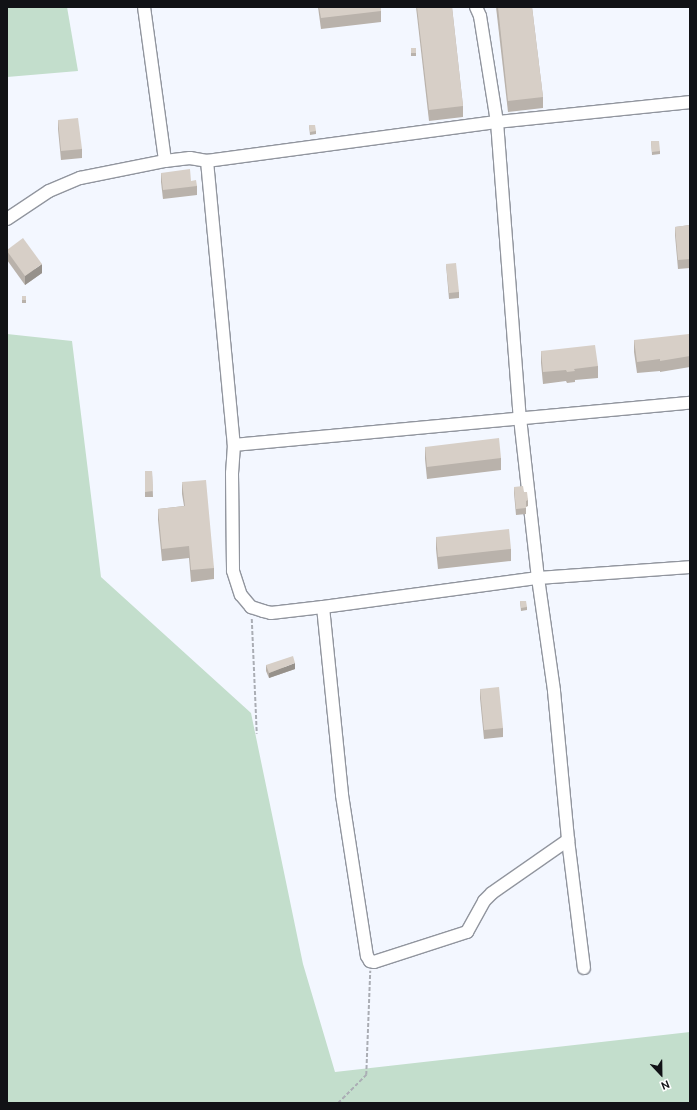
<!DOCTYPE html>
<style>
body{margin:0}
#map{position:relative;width:697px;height:1110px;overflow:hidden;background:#f3f7ff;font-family:Ubuntu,sans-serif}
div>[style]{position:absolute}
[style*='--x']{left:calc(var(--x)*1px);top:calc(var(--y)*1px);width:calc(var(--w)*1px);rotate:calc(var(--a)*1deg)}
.green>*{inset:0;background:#c3decc}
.path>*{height:1.5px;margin-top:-0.75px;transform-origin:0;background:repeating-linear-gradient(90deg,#aaadb4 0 4px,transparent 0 6px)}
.roads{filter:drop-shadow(1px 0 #91959e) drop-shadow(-1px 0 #91959e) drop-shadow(0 1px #91959e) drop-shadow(0 -1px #91959e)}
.minor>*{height:12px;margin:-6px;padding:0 6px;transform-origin:6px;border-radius:6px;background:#fff}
.wall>*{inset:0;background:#b9b2ab}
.shaded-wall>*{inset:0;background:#96918b}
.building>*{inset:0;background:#d7cfc7}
span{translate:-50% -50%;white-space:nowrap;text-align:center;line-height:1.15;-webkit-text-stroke:4px #fff;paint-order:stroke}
.frame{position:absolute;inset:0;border:8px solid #111216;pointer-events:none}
.north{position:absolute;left:641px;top:1054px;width:40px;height:40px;-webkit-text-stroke:3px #fff;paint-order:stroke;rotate:158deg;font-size:11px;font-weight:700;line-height:16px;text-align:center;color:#111216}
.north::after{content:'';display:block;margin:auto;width:14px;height:18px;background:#111216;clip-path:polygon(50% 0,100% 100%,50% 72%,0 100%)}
</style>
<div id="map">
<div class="green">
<i style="clip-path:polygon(7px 7px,67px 7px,78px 71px,7px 77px)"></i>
<i style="clip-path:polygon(7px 334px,72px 341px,101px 577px,251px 713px,303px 964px,335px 1072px,690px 1032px,690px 1103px,7px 1103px)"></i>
</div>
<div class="path">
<i style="--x:252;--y:619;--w:115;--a:87.5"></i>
<i style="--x:338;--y:1103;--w:40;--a:-45"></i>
<i style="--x:366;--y:1075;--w:104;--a:-87.8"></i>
</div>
<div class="roads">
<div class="minor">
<i style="--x:144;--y:7;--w:155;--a:82.2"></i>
<i style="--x:476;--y:7;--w:10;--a:66"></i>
<i style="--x:480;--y:16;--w:107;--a:80.9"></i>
<i style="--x:497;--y:122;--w:297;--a:85.6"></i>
<i style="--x:520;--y:418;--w:161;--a:83.6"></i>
<i style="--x:538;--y:578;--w:114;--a:81.9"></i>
<i style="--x:554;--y:691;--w:150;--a:84.6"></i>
<i style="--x:568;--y:840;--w:129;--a:82.9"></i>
<i style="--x:207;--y:161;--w:285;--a:84.6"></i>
<i style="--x:234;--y:445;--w:458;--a:-5.3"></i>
<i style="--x:7;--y:219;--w:50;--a:-33.7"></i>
<i style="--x:49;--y:191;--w:34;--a:-23"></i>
<i style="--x:80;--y:178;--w:87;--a:-11.3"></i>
<i style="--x:165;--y:161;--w:25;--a:-7"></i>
<i style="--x:190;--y:158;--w:17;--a:10"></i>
<i style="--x:207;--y:161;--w:293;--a:-7.7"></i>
<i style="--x:497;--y:122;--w:194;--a:-5.9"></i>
<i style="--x:234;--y:445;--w:28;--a:94"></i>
<i style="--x:232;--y:473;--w:98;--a:89.4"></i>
<i style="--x:233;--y:571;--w:25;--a:72"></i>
<i style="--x:241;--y:595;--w:16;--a:50"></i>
<i style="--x:251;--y:607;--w:13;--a:18"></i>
<i style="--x:263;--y:611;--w:8;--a:14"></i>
<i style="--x:271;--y:613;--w:52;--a:-6.6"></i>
<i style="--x:323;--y:607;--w:217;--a:-7.7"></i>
<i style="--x:538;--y:578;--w:152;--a:-4.1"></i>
<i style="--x:323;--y:607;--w:189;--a:84.2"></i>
<i style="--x:342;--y:795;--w:163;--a:81.2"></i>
<i style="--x:367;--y:956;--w:6;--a:59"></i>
<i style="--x:370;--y:961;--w:4;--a:14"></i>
<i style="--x:374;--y:962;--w:98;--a:-17.9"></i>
<i style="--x:467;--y:932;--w:35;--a:-61"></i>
<i style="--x:484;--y:901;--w:11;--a:-45"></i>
<i style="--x:492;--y:893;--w:93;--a:-34.9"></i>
</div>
</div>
<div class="wall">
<i style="clip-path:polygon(318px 7px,381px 7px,381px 22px,321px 29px)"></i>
<i style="clip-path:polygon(416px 7px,452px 7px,463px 106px,463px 117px,429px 121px)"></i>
<i style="clip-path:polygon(496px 7px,532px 7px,543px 97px,543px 108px,508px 112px)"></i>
<i style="clip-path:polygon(411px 48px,416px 48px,416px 56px,411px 56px)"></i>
<i style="clip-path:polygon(58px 120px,82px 149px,82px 158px,61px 160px,58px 129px)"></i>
<i style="clip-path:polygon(309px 125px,316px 131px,316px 134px,310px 135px)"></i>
<i style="clip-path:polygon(651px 141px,660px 151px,660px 154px,652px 155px)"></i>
<i style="clip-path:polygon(161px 173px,191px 181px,197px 186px,197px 195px,163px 199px,161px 182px)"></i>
<i style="clip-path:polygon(690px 225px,690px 268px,678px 269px,675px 235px,675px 227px)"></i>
<i style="clip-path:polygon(7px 250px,42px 273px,25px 285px,7px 260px)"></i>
<i style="clip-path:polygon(446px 264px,459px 292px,459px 298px,449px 299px)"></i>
<i style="clip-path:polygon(22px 296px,26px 296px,26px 303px,22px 303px)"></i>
<i style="clip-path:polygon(634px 340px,690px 344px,690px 367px,660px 372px,660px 371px,637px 373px,634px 352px)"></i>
<i style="clip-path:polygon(541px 351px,598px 366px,598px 378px,575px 380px,575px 382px,567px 383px,566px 381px,543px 384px,541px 363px)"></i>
<i style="clip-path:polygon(425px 447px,501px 458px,501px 470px,427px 479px,425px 459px)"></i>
<i style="clip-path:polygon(145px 471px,152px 471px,153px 497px,145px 497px)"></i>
<i style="clip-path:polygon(182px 482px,214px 568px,214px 579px,191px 582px,189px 558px,162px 561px,158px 520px,158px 509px,184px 506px,182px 494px)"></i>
<i style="clip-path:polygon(514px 487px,524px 492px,528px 500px,528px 506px,526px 507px,526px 514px,516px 515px,514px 493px)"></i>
<i style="clip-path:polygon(436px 537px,511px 549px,511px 561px,438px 569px,436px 549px)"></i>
<i style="clip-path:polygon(520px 601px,527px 607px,527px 610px,521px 611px)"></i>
<i style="clip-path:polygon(266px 665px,295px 669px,269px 678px,266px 671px)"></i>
<i style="clip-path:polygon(480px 689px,503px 728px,503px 737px,484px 739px,480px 698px)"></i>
</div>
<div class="shaded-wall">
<i style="clip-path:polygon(42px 264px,42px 273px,25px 285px,25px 276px)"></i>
<i style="clip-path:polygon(295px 663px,295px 669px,269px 678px,269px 673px)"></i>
</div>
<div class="building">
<i style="clip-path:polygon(319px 7px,381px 7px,381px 11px,321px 18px)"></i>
<i style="clip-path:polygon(417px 7px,452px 7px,463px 106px,429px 110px)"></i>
<i style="clip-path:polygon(498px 7px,532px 7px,543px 97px,508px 101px)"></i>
<i style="clip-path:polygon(411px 48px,416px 48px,416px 53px,411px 53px)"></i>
<i style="clip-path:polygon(78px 118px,82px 149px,61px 151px,58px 120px)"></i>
<i style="clip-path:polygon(309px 125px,315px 125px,316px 131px,310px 132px)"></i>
<i style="clip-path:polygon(651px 141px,659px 141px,660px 151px,652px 152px)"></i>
<i style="clip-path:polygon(190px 169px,191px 181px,196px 180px,197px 186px,163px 190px,161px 173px)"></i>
<i style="clip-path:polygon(690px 225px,690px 259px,678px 260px,675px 227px)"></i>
<i style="clip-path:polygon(23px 238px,42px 264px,25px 276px,7px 251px,7px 250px)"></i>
<i style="clip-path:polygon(456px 263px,459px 292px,449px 293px,446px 264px)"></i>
<i style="clip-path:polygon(22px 296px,26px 296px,26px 300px,22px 300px)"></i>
<i style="clip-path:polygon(689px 334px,690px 344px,690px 356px,660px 361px,660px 359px,637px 362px,634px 340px)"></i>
<i style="clip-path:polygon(595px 345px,598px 366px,574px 369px,575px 371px,567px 372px,566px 370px,543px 372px,541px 351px)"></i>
<i style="clip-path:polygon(499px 438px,501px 458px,427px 467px,425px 447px)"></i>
<i style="clip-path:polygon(145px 471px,152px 471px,153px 491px,145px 492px)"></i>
<i style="clip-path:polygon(206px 480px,214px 568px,191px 570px,189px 546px,162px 549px,158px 509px,185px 506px,182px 482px)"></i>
<i style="clip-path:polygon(523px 486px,524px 492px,527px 492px,528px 500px,526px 501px,526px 508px,516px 509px,514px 487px)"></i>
<i style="clip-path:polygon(509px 529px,511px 549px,438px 557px,436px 537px)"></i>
<i style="clip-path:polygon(520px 601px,526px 601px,527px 607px,521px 608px)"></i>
<i style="clip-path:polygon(293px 656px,295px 663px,269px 673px,266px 665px)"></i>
<i style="clip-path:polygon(499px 687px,503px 728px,484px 730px,480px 689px)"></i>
</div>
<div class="frame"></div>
<div class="north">N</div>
</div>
